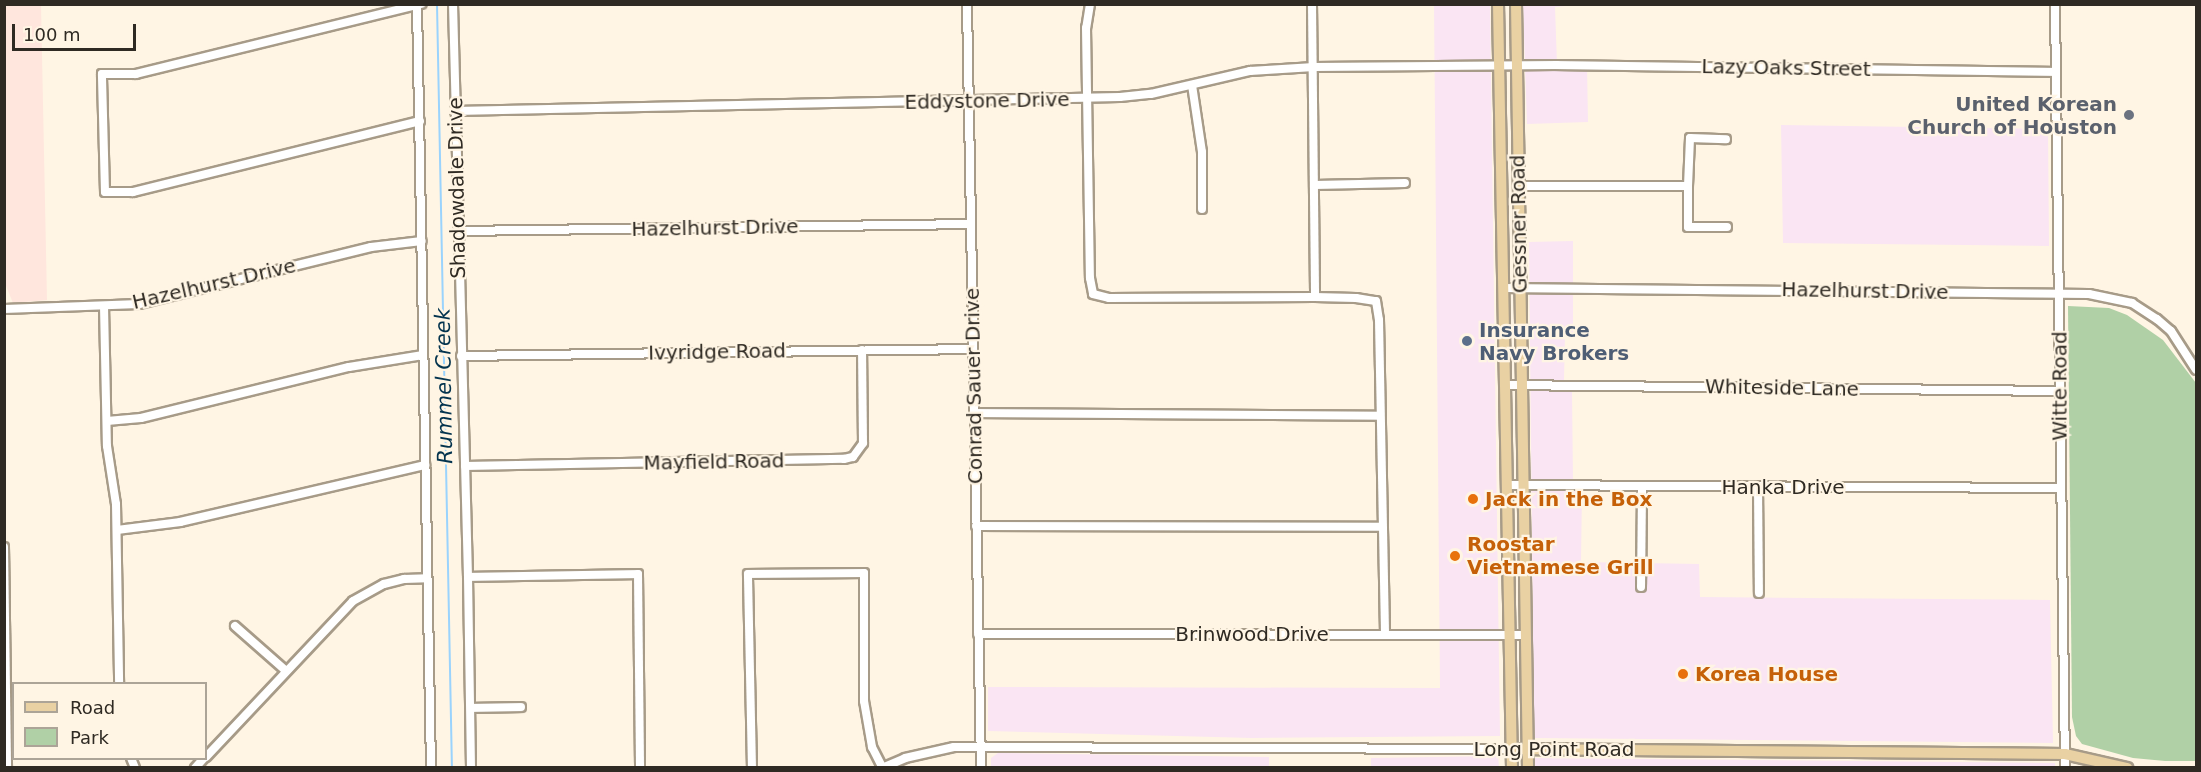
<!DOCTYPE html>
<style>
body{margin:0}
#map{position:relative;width:2201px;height:772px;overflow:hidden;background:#fff5e4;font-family:"DejaVu Sans",sans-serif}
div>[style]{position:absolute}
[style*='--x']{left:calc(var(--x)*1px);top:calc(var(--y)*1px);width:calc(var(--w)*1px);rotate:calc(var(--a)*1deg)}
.commercial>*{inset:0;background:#fae5f3}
.industrial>*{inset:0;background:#ffe6dd}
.green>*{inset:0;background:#b0d0a6}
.stream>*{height:2px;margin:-1px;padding:0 1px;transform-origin:1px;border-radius:1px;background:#9ad3fd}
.roads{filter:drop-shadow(2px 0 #a79b88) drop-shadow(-2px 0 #a79b88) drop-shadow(0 2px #a79b88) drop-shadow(0 -2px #a79b88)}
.minor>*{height:8px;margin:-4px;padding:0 4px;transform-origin:4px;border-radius:4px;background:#fff}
.major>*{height:10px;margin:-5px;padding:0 5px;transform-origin:5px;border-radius:5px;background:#e9d1a3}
.dots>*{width:16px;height:16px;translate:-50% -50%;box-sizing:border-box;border:3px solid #fff5e4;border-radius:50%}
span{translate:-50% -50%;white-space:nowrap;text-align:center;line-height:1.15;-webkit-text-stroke:4.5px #fff5e4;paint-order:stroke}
.street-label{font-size:20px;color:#2f2a23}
.worship-label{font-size:20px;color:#5b616d;font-weight:700}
.right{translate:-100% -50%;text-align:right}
.service-label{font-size:20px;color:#4e5e75;font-weight:700}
.left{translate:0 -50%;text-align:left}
.food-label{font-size:20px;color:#c56008;font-weight:700}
.water-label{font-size:21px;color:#03334e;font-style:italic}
.frame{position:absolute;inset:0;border:6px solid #2f2a23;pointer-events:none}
.legend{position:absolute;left:12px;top:682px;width:195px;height:78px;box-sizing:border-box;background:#fff5e4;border:2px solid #aca497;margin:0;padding:8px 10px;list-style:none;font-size:18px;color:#2f2a23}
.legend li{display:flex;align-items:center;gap:12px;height:30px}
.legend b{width:30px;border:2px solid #aca497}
.scale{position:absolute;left:12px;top:24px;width:124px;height:27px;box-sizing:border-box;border:3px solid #2f2a23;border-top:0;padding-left:8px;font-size:18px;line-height:21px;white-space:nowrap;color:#2f2a23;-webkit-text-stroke:4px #fff5e4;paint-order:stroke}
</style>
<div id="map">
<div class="commercial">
<i style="clip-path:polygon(1434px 5px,1490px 5px,1500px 736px,1252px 738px,988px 731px,988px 687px,1440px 688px)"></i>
<i style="clip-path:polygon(1523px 5px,1576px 5px,1555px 7px,1557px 64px,1587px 65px,1588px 122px,1527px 124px)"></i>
<i style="clip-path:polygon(1781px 125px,2048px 129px,2049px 246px,1783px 243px)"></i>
<i style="clip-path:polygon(1573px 241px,1573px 335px,1565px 335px,1564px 380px,1572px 391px,1573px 481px,1582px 490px,1581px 562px,1699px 564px,1700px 597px,2050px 600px,2053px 743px,1534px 738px,1529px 242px)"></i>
<i style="clip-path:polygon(998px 753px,1269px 757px,1269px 767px,991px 767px,991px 758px)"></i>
<i style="clip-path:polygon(1498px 756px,1499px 767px,1371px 767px,1371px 758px)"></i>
<i style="clip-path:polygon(1534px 758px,2055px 763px,2055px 767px,1534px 768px)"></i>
</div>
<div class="industrial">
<i style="clip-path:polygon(5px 4px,41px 5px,47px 300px,13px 303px,4px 281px)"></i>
</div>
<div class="green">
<i style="clip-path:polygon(2068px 306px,2109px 308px,2127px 315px,2163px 340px,2196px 383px,2196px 761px,2165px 761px,2133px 758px,2082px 744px,2076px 736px,2072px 717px)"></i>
</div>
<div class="stream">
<i style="--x:437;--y:4;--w:764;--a:88.88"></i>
</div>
<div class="roads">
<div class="minor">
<i style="--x:417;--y:4;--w:764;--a:88.95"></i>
<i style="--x:453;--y:4;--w:573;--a:88.5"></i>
<i style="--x:468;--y:577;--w:191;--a:89.1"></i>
<i style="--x:967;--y:4;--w:764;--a:88.95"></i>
<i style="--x:1090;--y:4;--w:24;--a:99"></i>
<i style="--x:1086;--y:28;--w:250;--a:89.1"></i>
<i style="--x:1090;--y:278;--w:16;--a:79"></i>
<i style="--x:1093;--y:294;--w:16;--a:14"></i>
<i style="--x:1109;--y:298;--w:206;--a:-0.3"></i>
<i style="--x:1315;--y:297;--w:41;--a:1.4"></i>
<i style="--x:1356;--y:298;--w:20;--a:9"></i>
<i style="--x:1376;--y:301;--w:19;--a:81"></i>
<i style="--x:1379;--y:320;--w:314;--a:88.9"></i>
<i style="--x:1312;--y:4;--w:293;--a:89.4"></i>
<i style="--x:2055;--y:4;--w:764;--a:89.25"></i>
<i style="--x:1192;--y:85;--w:68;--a:81.5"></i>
<i style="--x:1202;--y:152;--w:57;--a:90"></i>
<i style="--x:455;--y:111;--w:665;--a:-1.21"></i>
<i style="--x:1120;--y:97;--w:31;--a:-6"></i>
<i style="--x:1151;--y:94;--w:102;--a:-13.1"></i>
<i style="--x:1250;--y:71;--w:64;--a:-3.6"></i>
<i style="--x:1314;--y:67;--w:243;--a:-0.5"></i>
<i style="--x:1557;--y:65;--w:499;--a:0.8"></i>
<i style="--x:420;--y:121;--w:296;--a:166.1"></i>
<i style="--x:133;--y:192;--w:28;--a:180"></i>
<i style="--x:105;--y:192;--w:118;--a:-91.5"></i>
<i style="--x:102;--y:74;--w:34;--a:0"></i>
<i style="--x:136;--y:74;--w:294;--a:-13.8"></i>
<i style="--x:1315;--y:185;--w:90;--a:-1.3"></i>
<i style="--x:1518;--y:186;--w:170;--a:0"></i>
<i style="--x:1688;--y:186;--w:48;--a:-87.6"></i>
<i style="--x:1690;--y:138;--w:36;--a:2"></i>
<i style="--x:1688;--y:186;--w:41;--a:90"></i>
<i style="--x:1688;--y:227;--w:39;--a:0"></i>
<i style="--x:459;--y:231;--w:512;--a:-0.78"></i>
<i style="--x:1503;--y:288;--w:586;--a:0.59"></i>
<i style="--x:2089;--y:294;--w:44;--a:11.8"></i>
<i style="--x:2132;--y:303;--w:30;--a:33"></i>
<i style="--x:2157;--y:319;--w:18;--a:41"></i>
<i style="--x:2171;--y:331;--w:46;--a:57.3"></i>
<i style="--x:104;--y:306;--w:140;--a:88.8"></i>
<i style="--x:107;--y:446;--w:59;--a:81.2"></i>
<i style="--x:116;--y:504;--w:180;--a:89"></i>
<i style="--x:4;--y:309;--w:135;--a:-2.1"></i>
<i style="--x:139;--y:304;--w:239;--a:-13.8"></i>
<i style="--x:371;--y:247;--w:51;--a:-6.7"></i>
<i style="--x:461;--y:356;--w:511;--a:-0.78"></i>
<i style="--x:1505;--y:385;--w:555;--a:0.62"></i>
<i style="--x:974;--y:413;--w:406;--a:0.4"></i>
<i style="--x:107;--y:421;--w:34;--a:-5"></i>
<i style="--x:141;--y:418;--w:214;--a:-13.8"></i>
<i style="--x:349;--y:367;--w:75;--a:-9.2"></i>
<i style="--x:465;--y:466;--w:379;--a:-1.1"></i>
<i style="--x:844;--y:459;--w:9;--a:-13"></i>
<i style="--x:853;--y:457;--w:17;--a:-54"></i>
<i style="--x:863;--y:443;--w:93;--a:-90.6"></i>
<i style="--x:1506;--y:485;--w:554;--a:0.31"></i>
<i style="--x:1758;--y:487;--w:106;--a:89.5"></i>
<i style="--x:976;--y:526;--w:406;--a:0.1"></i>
<i style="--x:117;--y:530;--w:64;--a:-7.2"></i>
<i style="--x:180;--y:522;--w:252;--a:-13.1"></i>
<i style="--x:4;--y:547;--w:221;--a:89.2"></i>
<i style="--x:468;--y:577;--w:170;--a:-1"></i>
<i style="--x:638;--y:574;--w:194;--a:89.4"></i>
<i style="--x:1641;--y:587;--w:101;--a:-89.4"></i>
<i style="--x:235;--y:626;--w:67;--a:41.3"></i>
<i style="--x:978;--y:634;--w:548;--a:0.1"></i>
<i style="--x:471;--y:708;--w:50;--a:-1.1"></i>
<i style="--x:206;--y:757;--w:214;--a:-46.7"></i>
<i style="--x:353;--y:601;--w:35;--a:-29"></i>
<i style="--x:384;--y:584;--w:21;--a:-14"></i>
<i style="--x:404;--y:579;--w:23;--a:-2"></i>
<i style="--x:131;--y:758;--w:11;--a:68"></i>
<i style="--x:195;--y:768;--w:13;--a:-48"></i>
<i style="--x:752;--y:768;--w:194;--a:-91.2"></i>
<i style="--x:748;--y:574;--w:116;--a:-0.5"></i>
<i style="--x:864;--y:573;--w:128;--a:90"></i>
<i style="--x:864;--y:701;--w:47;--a:80.1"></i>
<i style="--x:872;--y:747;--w:22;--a:63"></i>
<i style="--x:882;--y:768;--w:25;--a:-23"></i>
<i style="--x:905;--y:758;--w:50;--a:-12.7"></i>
<i style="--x:954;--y:747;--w:558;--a:0.21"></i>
</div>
<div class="major">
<i style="--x:1498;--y:4;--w:764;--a:88.95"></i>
<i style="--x:1516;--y:4;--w:764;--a:89.1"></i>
<i style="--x:1512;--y:749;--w:553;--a:0.52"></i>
<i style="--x:2065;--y:754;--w:64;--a:12.7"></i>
</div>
</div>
<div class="dots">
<i style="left:2129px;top:115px;background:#6b7280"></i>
<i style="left:1467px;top:341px;background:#5c6f8a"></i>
<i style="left:1473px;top:499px;background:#e8710a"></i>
<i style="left:1455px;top:556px;background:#e8710a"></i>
<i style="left:1683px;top:674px;background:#e8710a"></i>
</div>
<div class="street-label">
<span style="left:1786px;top:68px;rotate:1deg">Lazy Oaks Street</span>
<span style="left:987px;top:101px;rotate:-1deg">Eddystone Drive</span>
<span style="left:457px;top:188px;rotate:-91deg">Shadowdale Drive</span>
<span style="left:1519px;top:224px;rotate:-91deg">Gessner Road</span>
<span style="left:715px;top:228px;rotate:-1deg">Hazelhurst Drive</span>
<span style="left:214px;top:284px;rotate:-13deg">Hazelhurst Drive</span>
<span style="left:1865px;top:291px;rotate:1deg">Hazelhurst Drive</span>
<span style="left:717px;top:352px;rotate:-1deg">Ivyridge Road</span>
<span style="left:974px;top:386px;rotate:-91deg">Conrad Sauer Drive</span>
<span style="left:2060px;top:386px;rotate:-90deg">Witte Road</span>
<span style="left:1782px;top:388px;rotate:1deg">Whiteside Lane</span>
<span style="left:714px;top:462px;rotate:-1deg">Mayfield Road</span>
<span style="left:1783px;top:487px">Hanka Drive</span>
<span style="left:1252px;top:634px">Brinwood Drive</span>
<span style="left:1554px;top:749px">Long Point Road</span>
</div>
<div class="worship-label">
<span class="right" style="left:2117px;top:116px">United Korean<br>Church of Houston</span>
</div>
<div class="service-label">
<span class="left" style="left:1479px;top:342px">Insurance<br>Navy Brokers</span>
</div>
<div class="food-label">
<span class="left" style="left:1485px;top:499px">Jack in the Box</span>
<span class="left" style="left:1467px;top:556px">Roostar<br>Vietnamese Grill</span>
<span class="left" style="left:1695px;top:674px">Korea House</span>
</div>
<div class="water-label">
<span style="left:444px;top:386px;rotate:-91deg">Rummel Creek</span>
</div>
<div class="frame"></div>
<ul class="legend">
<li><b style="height:8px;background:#e9d1a3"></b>Road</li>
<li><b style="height:16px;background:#b0d0a6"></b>Park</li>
</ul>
<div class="scale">100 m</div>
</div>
